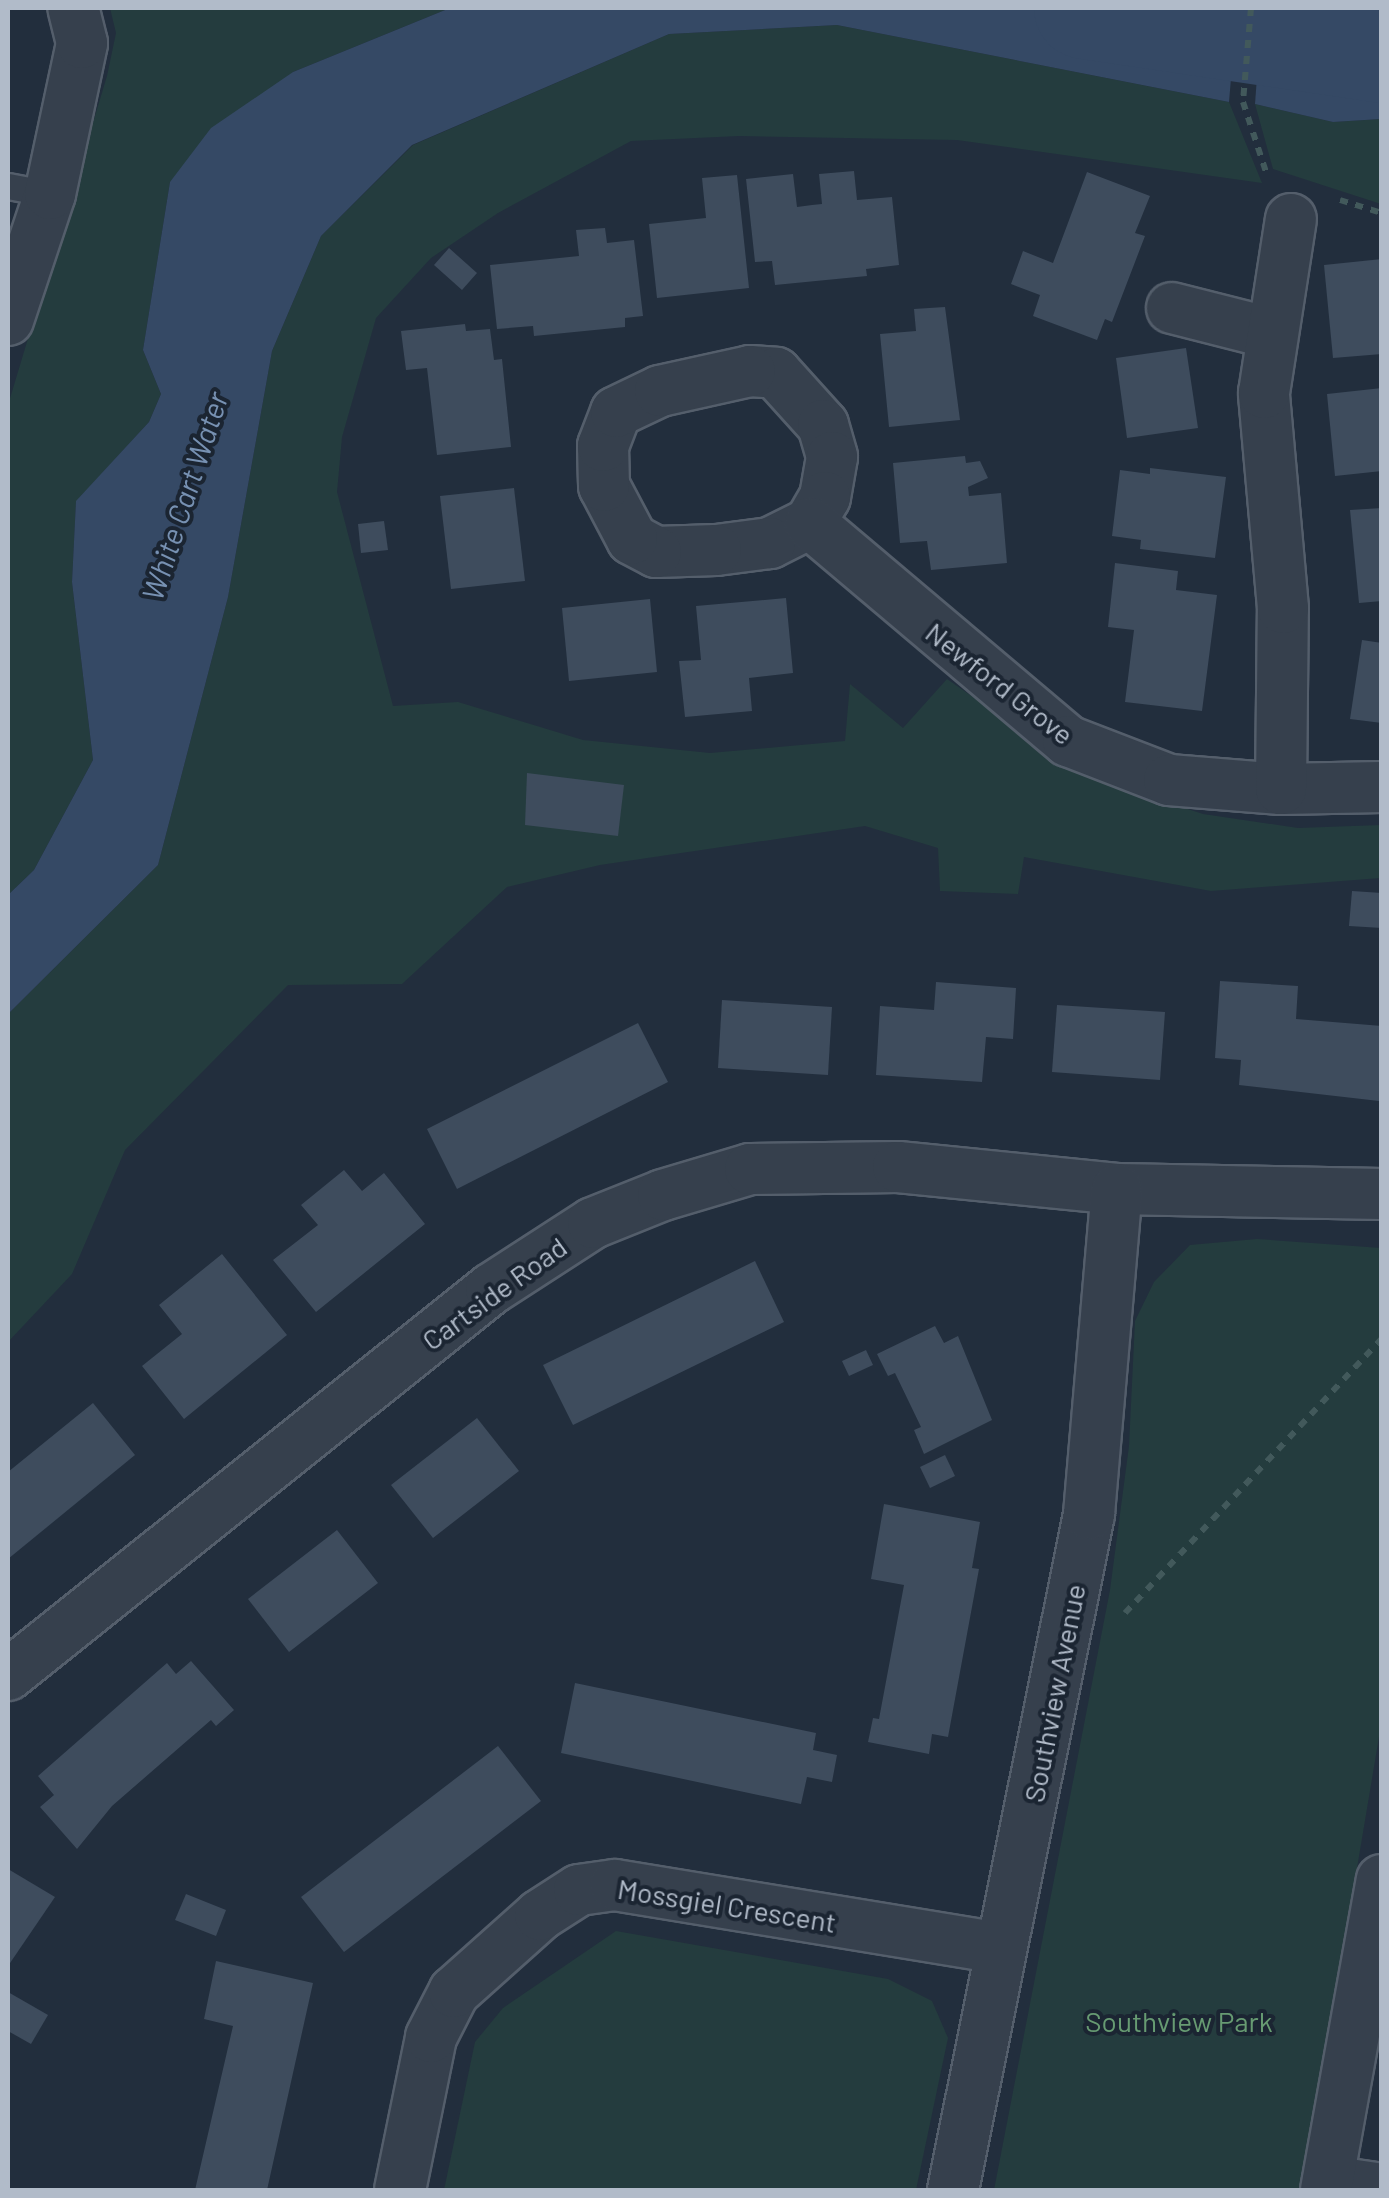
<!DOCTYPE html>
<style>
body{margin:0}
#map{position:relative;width:1389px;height:2198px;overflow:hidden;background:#222e3d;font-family:Barlow,sans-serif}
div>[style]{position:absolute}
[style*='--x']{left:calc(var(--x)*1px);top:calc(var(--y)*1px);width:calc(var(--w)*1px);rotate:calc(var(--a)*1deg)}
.green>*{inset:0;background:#243c3e}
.water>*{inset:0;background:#354965}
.river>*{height:102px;margin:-51px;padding:0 51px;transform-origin:51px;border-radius:51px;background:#354965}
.building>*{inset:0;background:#3e4c5d}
.path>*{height:6px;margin-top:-3px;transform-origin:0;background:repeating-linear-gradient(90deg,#42595b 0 8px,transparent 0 16px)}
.roads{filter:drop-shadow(2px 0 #545e6b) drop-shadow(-2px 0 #545e6b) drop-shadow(0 2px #545e6b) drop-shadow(0 -2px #545e6b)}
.service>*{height:25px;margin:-12.5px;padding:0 12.5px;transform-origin:12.5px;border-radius:12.5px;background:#36404d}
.minor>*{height:50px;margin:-25px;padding:0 25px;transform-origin:25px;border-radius:25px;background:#36404d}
span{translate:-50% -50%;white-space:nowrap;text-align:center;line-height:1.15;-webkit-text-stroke:8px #1b2532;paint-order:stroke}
.street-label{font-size:28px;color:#b1bbc9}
.park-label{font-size:28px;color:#679b72}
.water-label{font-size:30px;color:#7791b2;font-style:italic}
.frame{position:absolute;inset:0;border:10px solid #b1bbc9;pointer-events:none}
</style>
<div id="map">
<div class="green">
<i style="clip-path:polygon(110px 8px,450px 8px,293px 72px,170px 182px,143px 350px,161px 394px,149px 422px,76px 502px,72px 582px,93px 760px,34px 870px,8px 895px,8px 405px,107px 76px,116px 33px)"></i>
<i style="clip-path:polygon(837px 25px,1229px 102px,1262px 183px,957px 140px,739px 136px,631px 141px,498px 213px,431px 258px,376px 318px,342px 437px,337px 492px,393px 706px,458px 702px,583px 740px,710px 753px,845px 741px,850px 684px,903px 728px,947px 679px,1029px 736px,1142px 794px,1203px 814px,1298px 828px,1381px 825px,1381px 878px,1211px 891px,1024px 857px,1018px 894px,940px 891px,938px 848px,865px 826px,600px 865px,507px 887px,402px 984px,288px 985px,125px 1150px,72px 1274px,8px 1342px,8px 1014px,158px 865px,228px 597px,272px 351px,321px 236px,413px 145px,669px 34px)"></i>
<i style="clip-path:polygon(1255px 104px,1333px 122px,1381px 119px,1381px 204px,1273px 169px)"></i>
<i style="clip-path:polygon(1257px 1239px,1381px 1248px,1381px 1725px,1303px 2190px,994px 2190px,1110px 1590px,1129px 1446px,1135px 1321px,1154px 1282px,1190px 1245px)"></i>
<i style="clip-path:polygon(616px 1931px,888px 1979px,932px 2001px,948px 2038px,916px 2190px,444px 2190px,475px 2042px,503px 2008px)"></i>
</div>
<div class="water">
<i style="clip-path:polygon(450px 8px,1237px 8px,1229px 102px,837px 25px,669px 34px,412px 145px,321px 236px,272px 351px,228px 597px,158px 865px,8px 1014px,8px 895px,34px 870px,93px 760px,72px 582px,76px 501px,149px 422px,161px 394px,143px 350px,170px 182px,211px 128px,293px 72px)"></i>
<i style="clip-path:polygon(1262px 8px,1381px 11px,1381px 119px,1333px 122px,1255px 104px)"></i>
</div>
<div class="river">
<i style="--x:1085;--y:8;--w:300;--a:8.4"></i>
</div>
<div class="building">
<i style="clip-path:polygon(854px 171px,857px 200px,892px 197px,899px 265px,866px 269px,867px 276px,775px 285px,772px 261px,755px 262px,746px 179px,793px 174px,797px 207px,812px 205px,822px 204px,819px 174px)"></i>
<i style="clip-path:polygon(1087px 172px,1150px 196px,1135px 233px,1145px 236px,1112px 322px,1105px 319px,1097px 340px,1033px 316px,1040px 295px,1011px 284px,1023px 251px,1053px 263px)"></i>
<i style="clip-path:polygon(737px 175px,749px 288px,657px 298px,649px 224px,706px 218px,702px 178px)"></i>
<i style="clip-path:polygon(605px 228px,607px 243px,634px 240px,643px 316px,625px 318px,625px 327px,534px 336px,533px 326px,497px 329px,490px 265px,579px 256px,576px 230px)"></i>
<i style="clip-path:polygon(449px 248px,477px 273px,462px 290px,434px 265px)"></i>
<i style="clip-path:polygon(1382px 259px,1382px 354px,1333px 358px,1324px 265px)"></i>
<i style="clip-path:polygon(945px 307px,960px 420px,889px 427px,880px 334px,916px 331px,914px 309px)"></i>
<i style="clip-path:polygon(465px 324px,466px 331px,490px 329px,494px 360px,502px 359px,511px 447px,437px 455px,427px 368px,406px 370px,401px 331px)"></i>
<i style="clip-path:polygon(1186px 348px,1198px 428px,1127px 438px,1116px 358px)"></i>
<i style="clip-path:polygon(1382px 388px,1382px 471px,1335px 476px,1327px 394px)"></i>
<i style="clip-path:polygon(965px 456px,966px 463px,980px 461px,988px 478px,968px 487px,969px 496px,1001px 493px,1007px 563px,931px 570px,927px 541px,900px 543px,893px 463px)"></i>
<i style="clip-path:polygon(1150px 468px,1226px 477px,1215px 558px,1140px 549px,1141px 540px,1112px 536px,1120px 470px,1150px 474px)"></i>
<i style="clip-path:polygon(514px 488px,525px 581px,451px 589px,440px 496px)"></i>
<i style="clip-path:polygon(1382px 508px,1382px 601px,1359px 603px,1350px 510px)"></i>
<i style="clip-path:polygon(384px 521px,388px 550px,361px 553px,358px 524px)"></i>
<i style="clip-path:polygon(1115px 563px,1178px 571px,1176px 590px,1217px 595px,1202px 711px,1125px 702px,1134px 630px,1108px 627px)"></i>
<i style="clip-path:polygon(786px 598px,793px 673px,749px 678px,752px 711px,685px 717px,679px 661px,701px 660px,696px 606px)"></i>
<i style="clip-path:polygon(650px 599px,657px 672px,569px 681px,562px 608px)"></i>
<i style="clip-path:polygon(1362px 640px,1382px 643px,1382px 723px,1350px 719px)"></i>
<i style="clip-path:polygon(527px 773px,624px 785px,618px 836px,525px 825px)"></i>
<i style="clip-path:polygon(1352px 891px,1382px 893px,1382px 928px,1349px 926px)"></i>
<i style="clip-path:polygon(1220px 981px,1298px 986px,1296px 1019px,1382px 1026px,1379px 1101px,1239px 1085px,1241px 1060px,1215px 1058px)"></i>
<i style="clip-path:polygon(936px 982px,1016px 988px,1013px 1039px,986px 1037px,982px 1082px,876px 1075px,880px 1006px,934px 1010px)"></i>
<i style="clip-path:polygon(722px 1000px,832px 1007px,828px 1075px,718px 1068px)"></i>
<i style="clip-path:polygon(1057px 1005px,1165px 1012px,1160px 1080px,1052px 1072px)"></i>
<i style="clip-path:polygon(638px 1023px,668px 1082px,457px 1189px,427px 1129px)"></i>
<i style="clip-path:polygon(344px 1170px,362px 1191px,384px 1173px,425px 1224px,316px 1312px,273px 1260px,318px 1225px,301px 1205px)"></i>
<i style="clip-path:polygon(222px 1254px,287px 1335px,184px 1419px,142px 1366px,182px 1334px,159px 1305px)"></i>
<i style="clip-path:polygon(755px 1261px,784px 1322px,573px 1425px,543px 1365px)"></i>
<i style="clip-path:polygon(935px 1326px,944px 1343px,958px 1336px,992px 1420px,924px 1454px,914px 1430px,921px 1427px,895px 1373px,888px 1376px,877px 1354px)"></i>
<i style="clip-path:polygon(866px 1350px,873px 1365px,849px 1376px,842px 1361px)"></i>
<i style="clip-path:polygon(93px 1403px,135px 1455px,8px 1559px,8px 1472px)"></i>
<i style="clip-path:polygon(477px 1418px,519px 1471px,433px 1538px,391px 1485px)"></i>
<i style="clip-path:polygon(945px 1455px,955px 1476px,930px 1488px,920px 1467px)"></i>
<i style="clip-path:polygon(884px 1504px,980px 1522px,972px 1568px,979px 1569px,948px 1737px,932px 1734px,929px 1754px,868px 1742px,873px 1718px,879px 1719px,904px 1585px,871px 1579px)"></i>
<i style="clip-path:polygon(337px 1530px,378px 1583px,289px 1652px,248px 1599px)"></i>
<i style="clip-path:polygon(191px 1661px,234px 1710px,216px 1726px,211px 1720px,112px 1806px,77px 1849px,40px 1807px,54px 1795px,38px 1776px,167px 1663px,176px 1674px)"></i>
<i style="clip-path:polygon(575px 1683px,816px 1733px,813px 1750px,837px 1755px,832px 1782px,807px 1777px,801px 1804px,561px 1753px)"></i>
<i style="clip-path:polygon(498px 1746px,541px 1801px,344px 1952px,301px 1897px)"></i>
<i style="clip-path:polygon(8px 1869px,55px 1897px,8px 1966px)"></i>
<i style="clip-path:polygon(186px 1894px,226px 1910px,216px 1936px,175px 1920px)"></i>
<i style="clip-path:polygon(216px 1961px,313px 1983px,267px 2190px,195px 2190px,233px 2026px,204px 2019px)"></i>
<i style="clip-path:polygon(8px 1992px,48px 2015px,31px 2044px,8px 2031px)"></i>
</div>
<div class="path">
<i style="--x:1251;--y:8;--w:94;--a:94.9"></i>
<i style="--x:1243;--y:102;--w:77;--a:71.8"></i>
<i style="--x:1340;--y:200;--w:44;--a:17.2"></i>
<i style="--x:1125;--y:1613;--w:376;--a:-46.9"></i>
</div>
<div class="roads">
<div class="service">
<i style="--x:8;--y:186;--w:43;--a:10.8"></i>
</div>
<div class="minor">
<i style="--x:1172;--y:308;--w:102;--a:14.2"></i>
<i style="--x:8;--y:320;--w:133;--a:-71.6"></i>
<i style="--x:50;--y:194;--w:154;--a:-78"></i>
<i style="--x:82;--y:43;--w:36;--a:-104"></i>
<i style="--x:750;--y:371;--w:26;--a:4"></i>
<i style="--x:776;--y:373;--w:70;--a:47.9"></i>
<i style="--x:823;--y:425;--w:33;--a:74"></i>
<i style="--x:832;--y:457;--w:41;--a:99.9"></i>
<i style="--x:825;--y:497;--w:30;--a:120"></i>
<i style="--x:810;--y:523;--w:45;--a:153.4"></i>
<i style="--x:770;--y:543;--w:54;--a:172.6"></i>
<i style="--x:716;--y:550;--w:60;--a:178.1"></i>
<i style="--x:656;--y:552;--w:27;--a:-152"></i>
<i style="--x:632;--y:539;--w:60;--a:-117.8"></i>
<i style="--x:604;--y:486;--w:40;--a:-91.4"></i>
<i style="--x:603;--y:446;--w:36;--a:-69"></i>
<i style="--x:616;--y:412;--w:49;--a:-25.5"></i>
<i style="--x:660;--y:391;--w:92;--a:-12.5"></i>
<i style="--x:810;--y:523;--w:338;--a:40.2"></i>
<i style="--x:1068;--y:741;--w:108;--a:21.1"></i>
<i style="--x:1169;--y:780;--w:112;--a:4.6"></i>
<i style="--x:1281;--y:789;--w:101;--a:-1.1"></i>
<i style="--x:1281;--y:789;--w:181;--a:-89.4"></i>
<i style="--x:1283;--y:608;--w:216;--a:-95.1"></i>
<i style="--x:1264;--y:393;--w:176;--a:-81.2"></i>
<i style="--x:8;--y:1675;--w:618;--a:-38.63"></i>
<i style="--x:491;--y:1289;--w:121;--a:-32.9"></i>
<i style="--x:593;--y:1223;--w:75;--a:-21.8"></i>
<i style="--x:663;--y:1195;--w:91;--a:-16.6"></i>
<i style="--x:750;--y:1169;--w:148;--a:-0.8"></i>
<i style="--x:898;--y:1167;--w:220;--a:5.7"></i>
<i style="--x:1117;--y:1189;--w:265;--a:1.1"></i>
<i style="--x:1328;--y:2181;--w:55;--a:8.4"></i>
<i style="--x:400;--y:2190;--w:156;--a:-78.5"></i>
<i style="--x:431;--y:2037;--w:51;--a:-62.9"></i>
<i style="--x:454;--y:1992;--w:115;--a:-41.8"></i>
<i style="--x:540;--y:1915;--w:46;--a:-32.7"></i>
<i style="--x:579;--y:1890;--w:36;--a:-8"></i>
<i style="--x:615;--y:1885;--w:391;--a:9.3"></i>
<i style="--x:953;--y:2190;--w:690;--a:-78.62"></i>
<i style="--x:1089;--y:1514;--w:326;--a:-85.1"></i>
<i style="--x:1326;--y:2190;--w:315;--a:-79.8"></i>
</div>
</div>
<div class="street-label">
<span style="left:1000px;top:683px;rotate:38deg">Newford Grove</span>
<span style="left:494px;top:1293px;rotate:-36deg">Cartside Road</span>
<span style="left:1054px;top:1693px;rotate:-79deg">Southview Avenue</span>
<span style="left:727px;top:1905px;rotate:9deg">Mossgiel Crescent</span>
</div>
<div class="park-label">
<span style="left:1179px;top:2021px">Southview Park</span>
</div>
<div class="water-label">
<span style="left:184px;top:496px;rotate:-72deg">White Cart Water</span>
</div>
<div class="frame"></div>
</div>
